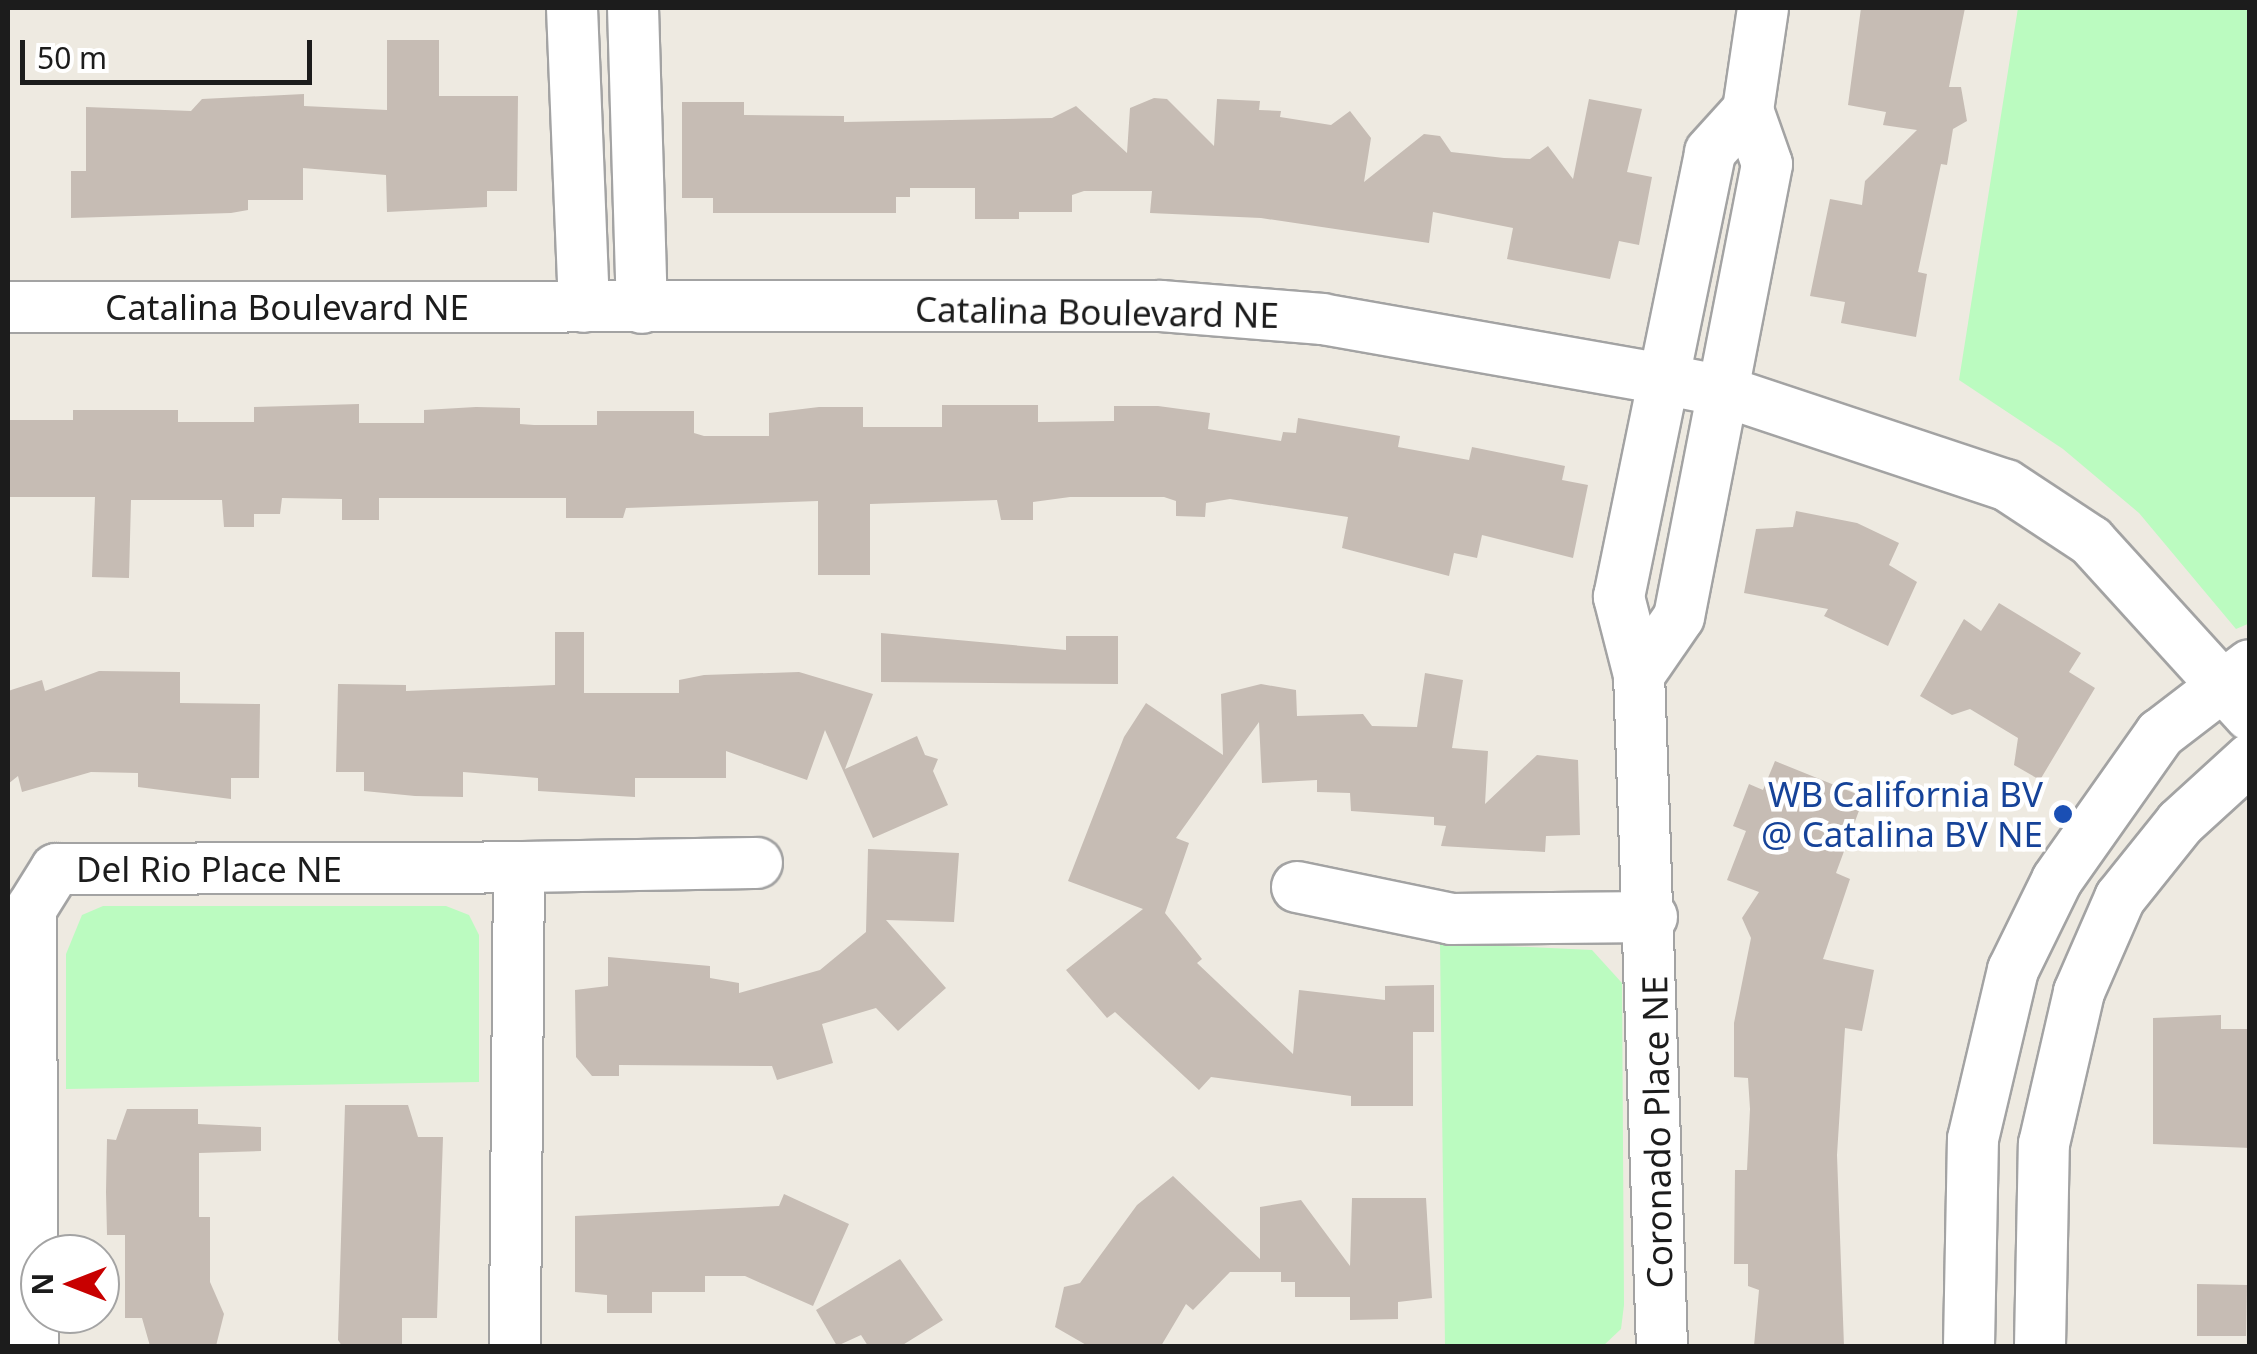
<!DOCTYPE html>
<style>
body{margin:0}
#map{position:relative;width:2257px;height:1354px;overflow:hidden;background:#eeeae1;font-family:"Noto Sans",sans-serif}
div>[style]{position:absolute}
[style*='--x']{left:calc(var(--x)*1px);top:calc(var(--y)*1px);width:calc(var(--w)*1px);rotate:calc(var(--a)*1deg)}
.park>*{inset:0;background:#bbfbc0}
.building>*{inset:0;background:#c6bcb4}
.roads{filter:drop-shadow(2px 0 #a3a3a3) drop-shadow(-2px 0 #a3a3a3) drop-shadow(0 2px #a3a3a3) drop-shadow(0 -2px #a3a3a3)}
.minor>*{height:50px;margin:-25px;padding:0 25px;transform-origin:25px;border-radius:25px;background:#fff}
.dots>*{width:28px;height:28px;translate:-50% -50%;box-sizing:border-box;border:5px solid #fff;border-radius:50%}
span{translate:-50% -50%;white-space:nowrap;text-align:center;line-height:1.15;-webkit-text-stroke:9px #fff;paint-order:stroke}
.street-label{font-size:35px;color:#1c1c1c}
.transit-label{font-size:35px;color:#164399}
.right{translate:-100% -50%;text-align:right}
.frame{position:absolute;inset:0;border:10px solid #1c1c1c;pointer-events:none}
.north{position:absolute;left:20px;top:1234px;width:100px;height:100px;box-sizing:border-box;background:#fff;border:2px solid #a4a4a4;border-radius:50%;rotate:270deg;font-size:28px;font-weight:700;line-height:40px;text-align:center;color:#1c1c1c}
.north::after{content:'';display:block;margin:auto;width:35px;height:45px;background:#c80000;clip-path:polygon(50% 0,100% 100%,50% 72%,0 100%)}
.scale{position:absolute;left:20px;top:40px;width:292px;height:45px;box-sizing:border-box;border:5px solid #1c1c1c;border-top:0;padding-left:12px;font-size:30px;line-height:35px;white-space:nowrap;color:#1c1c1c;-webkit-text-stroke:8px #fff;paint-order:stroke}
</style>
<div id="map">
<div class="park">
<i style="clip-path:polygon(2018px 8px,2249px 8px,2250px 623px,2236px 629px,2139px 513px,2063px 449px,1959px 380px)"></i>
<i style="clip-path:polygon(103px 906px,446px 906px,469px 915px,479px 935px,479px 1082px,66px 1089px,66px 954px,82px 915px)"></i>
<i style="clip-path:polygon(1440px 943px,1592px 950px,1622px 983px,1624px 1305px,1621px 1329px,1603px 1346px,1445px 1346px)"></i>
</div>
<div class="building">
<i style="clip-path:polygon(1861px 8px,1965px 8px,1949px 87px,1961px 87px,1967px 121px,1953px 129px,1947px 165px,1941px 164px,1918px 272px,1927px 274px,1916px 337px,1841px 323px,1845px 302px,1810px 296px,1830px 199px,1862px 205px,1865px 181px,1917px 130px,1883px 125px,1886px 112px,1848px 105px)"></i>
<i style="clip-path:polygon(387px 40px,439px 40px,439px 96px,518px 96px,517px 191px,487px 191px,487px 207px,387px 212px,386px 175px,303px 168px,303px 200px,248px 200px,248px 210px,231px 213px,71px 218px,71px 171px,86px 171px,86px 107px,191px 111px,202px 99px,304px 94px,304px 106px,387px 110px)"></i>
<i style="clip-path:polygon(1154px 98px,1167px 99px,1214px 146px,1217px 99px,1260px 101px,1259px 110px,1281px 111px,1280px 117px,1331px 125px,1350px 111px,1371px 138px,1364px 182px,1424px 134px,1440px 136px,1451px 152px,1504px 158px,1530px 159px,1548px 146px,1573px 179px,1589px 99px,1642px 109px,1627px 172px,1652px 177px,1639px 245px,1619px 241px,1610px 279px,1507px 259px,1513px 228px,1433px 212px,1429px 243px,1261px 218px,1150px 213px,1152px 191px,1084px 191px,1072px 195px,1072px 212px,1019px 212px,1019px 219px,975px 219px,975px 188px,910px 188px,910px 197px,896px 197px,896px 213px,713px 213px,713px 198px,682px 198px,682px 102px,744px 102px,744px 115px,844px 116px,844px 122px,1052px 118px,1076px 106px,1127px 153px,1130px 108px)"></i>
<i style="clip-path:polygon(359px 404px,359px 423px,424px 423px,424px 410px,476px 407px,520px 408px,520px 424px,534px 425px,597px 425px,597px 411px,694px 411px,694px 433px,704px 436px,769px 436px,769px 413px,819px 407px,863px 407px,863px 427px,942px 427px,942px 405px,1038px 405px,1038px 422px,1114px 421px,1114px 406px,1158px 406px,1210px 413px,1208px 429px,1281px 441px,1283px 432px,1296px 433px,1298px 418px,1400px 436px,1398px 447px,1469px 460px,1472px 447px,1565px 466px,1562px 480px,1588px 485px,1573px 558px,1482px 535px,1477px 558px,1454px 553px,1449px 576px,1342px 548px,1348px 517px,1230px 499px,1206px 503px,1205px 517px,1176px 516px,1176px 501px,1164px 497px,1070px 497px,1033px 502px,1033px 520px,1001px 520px,997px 500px,870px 504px,870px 575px,818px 575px,818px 501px,626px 508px,623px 518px,566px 518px,566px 498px,379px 498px,379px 520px,342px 520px,342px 499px,282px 498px,280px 514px,254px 514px,254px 527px,224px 527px,222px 500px,131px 500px,129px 578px,92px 577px,95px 497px,8px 497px,8px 420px,73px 420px,73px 410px,178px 410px,178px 422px,254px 422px,254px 407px)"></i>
<i style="clip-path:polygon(1796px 511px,1857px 523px,1899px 543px,1889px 565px,1917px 582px,1888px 646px,1824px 616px,1828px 609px,1744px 593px,1756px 529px,1793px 527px)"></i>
<i style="clip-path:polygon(1999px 603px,2081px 653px,2069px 672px,2095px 688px,2040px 780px,2014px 765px,2018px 738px,1970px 709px,1952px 715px,1920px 696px,1964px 619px,1981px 631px)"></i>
<i style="clip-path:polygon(555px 632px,584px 632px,584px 693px,679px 693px,679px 680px,704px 675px,799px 672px,873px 694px,845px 769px,917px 736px,925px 755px,938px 759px,933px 771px,948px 805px,873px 838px,825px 730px,807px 780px,726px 751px,726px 778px,635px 778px,635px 797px,538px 791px,538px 778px,463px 772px,463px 797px,415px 796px,364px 791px,364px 772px,336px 772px,338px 684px,406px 685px,406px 691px,555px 685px)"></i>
<i style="clip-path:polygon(881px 633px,1066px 650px,1066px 636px,1118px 636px,1118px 684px,881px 682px)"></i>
<i style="clip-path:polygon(99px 671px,180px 672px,180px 703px,260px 704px,259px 778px,231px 778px,231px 799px,138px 787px,138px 773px,91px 772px,22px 792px,18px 776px,8px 784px,8px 691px,42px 680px,45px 691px)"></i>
<i style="clip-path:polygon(1425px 673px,1463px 680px,1452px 748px,1488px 751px,1485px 804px,1537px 755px,1578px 760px,1580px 835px,1546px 836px,1545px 852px,1441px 846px,1446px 826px,1434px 825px,1434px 817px,1351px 811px,1350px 793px,1317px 792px,1317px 780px,1262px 783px,1259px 722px,1176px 838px,1189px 843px,1165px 913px,1202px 959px,1197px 963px,1293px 1054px,1299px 990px,1385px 1000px,1385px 986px,1434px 985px,1434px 1032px,1413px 1032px,1413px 1106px,1351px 1106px,1351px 1096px,1211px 1077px,1199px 1090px,1115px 1012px,1107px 1018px,1066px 970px,1143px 909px,1068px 881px,1124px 737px,1146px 703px,1223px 755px,1221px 694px,1261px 684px,1296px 690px,1297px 716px,1363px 714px,1372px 726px,1417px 727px)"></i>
<i style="clip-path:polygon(1775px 761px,1864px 797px,1836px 873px,1850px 879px,1823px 959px,1874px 970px,1862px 1031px,1845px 1028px,1837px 1155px,1844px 1346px,1754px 1346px,1759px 1290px,1748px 1286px,1748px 1264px,1734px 1264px,1735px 1170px,1747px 1170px,1750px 1109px,1748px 1078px,1734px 1077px,1734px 1023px,1751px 938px,1742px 918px,1759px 892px,1727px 880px,1746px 831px,1733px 826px,1749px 784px,1763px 790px)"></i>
<i style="clip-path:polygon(868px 849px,959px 853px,954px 922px,886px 920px,946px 988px,898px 1031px,876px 1008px,822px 1024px,833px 1063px,777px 1080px,772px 1066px,619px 1065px,619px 1076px,592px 1076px,576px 1057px,575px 990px,608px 986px,608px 957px,710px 966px,710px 978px,739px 983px,739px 993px,820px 970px,866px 932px)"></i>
<i style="clip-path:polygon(2221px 1015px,2221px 1029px,2250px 1029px,2250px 1148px,2153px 1144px,2153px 1018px)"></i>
<i style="clip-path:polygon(345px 1105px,408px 1105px,418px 1137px,443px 1137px,437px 1318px,402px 1318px,402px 1346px,342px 1346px,338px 1340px)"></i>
<i style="clip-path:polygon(127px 1109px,198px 1109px,198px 1124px,261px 1127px,261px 1151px,199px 1153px,199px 1217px,210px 1217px,210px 1282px,224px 1314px,216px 1346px,150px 1346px,142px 1318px,125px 1318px,125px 1235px,107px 1235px,106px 1192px,107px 1139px,116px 1140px)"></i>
<i style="clip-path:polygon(1173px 1176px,1260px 1259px,1260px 1207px,1301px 1200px,1350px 1266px,1352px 1198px,1426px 1198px,1432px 1298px,1398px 1302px,1398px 1319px,1350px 1320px,1350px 1297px,1295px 1297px,1295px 1282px,1281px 1282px,1281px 1272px,1230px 1272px,1193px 1310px,1186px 1304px,1161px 1346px,1088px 1346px,1055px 1327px,1064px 1287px,1080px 1283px,1137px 1205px)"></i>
<i style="clip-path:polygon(784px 1194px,849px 1224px,813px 1306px,745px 1276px,705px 1276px,705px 1292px,652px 1292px,652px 1313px,607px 1313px,607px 1295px,575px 1292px,575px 1216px,779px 1206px)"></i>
<i style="clip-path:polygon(900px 1259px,943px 1320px,901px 1346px,868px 1346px,861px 1335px,837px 1346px,816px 1310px)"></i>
<i style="clip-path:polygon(2197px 1284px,2247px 1285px,2246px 1336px,2197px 1336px)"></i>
</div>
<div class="roads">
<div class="minor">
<i style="--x:572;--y:8;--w:299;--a:87.7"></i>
<i style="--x:633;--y:8;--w:300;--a:88.3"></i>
<i style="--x:8;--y:307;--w:1153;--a:-0.05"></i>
<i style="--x:1161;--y:306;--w:162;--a:4.6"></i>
<i style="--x:1322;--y:319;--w:341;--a:10"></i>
<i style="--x:1658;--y:378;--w:66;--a:11.3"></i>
<i style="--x:1723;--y:391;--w:298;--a:18.4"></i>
<i style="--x:2006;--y:485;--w:102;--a:33.4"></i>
<i style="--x:2091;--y:541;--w:236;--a:47.7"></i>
<i style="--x:1639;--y:675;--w:70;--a:-55.4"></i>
<i style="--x:1679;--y:617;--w:461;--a:-79"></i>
<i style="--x:1767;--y:164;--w:57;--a:-109.4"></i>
<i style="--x:1748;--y:110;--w:103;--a:-81.6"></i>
<i style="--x:519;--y:867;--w:238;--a:-1"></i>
<i style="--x:1297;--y:887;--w:157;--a:11.7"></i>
<i style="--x:1451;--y:919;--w:201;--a:-0.6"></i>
<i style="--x:33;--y:1346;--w:437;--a:-90.3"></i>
<i style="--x:31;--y:909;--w:47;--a:-58"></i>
<i style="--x:56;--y:869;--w:463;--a:-0.2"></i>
<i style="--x:519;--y:867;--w:479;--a:90.5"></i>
<i style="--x:1662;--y:1346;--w:671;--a:-91.96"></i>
<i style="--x:1639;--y:675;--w:81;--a:-104.4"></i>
<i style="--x:1619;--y:597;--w:454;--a:-78.4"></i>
<i style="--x:1710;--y:152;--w:57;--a:-47.9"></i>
<i style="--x:1969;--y:1346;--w:207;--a:-88.9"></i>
<i style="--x:1973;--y:1139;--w:174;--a:-76.7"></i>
<i style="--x:2013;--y:970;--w:100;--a:-63.9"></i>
<i style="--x:2057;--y:880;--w:179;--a:-54.8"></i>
<i style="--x:2160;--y:734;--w:113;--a:-37.5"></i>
<i style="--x:2040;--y:1346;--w:202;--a:-88.9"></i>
<i style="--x:2044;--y:1144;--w:156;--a:-77"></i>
<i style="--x:2079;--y:992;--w:103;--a:-66.4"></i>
<i style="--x:2120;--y:898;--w:96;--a:-51.3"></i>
<i style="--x:2180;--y:823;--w:95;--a:-42.4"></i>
</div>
</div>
<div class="dots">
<i style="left:2063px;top:814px;background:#1a4fb4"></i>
</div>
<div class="street-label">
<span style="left:287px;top:307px">Catalina Boulevard NE</span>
<span style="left:1097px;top:312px;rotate:1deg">Catalina Boulevard NE</span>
<span style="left:209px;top:869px">Del Rio Place NE</span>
<span style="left:1657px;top:1132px;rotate:-91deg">Coronado Place NE</span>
</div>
<div class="transit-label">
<span class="right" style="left:2043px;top:814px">WB California BV<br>@ Catalina BV NE</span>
</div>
<div class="frame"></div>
<div class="north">N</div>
<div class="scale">50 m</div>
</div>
